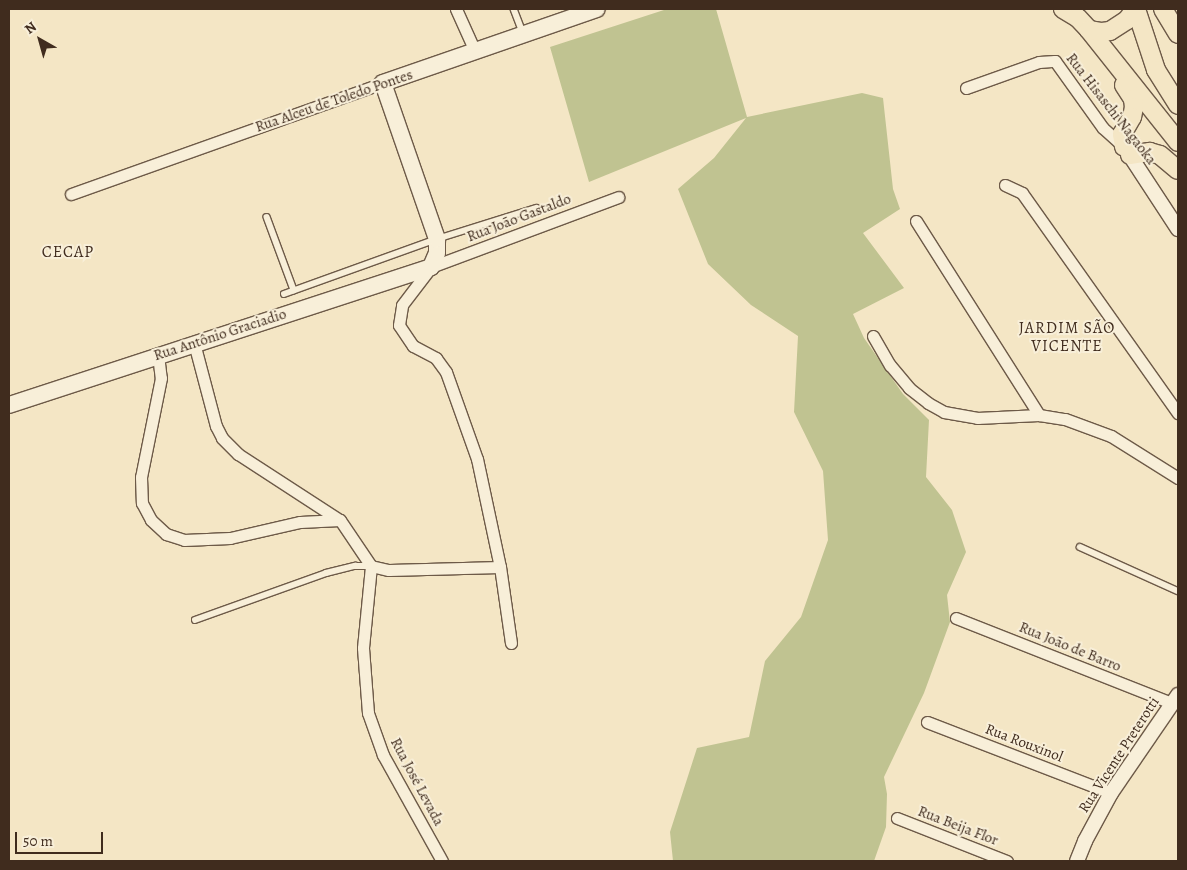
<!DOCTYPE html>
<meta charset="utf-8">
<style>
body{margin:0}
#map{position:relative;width:1187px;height:870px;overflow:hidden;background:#f4e6c5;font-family:Alegreya,serif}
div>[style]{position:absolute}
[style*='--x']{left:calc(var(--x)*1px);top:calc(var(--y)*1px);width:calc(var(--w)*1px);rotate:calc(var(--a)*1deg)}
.green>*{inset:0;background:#c0c391}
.roads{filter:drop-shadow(1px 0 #6d5a48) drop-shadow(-1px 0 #6d5a48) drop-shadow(0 1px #6d5a48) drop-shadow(0 -1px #6d5a48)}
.service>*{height:5.5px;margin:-2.75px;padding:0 2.75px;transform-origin:2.75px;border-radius:2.75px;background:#f8efd9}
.minor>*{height:11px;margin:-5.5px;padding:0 5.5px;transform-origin:5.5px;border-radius:5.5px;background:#f8efd9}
.tertiary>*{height:14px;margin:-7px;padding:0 7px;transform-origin:7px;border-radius:7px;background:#f8efd9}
.secondary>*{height:16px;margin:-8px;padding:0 8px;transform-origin:8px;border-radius:8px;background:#f8efd9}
.primary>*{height:18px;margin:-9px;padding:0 9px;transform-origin:9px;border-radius:9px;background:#f4e6c5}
span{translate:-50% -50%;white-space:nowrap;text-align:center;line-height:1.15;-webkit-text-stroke:4px #f8efd9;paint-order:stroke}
.street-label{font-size:15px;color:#402c1e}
.neighbourhood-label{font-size:16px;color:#402c1e;letter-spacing:1px}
.frame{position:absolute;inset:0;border:10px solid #402c1e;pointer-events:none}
.north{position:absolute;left:15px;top:15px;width:50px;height:50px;-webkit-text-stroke:4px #f8efd9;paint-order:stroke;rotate:322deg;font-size:14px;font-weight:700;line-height:20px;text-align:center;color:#402c1e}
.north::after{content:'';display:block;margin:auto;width:18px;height:22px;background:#402c1e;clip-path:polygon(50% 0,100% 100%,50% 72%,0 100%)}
.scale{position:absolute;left:15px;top:832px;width:88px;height:22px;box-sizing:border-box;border:2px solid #402c1e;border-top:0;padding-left:6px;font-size:15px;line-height:18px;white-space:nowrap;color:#402c1e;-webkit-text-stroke:4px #f8efd9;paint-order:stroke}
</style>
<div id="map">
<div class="green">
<i style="clip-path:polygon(667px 9px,716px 9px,747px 117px,862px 93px,883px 98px,893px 189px,900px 209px,863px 233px,904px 288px,853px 314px,864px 338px,903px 394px,929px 420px,926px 477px,952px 510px,966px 552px,947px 595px,950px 622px,924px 693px,884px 777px,887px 794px,886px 827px,874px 861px,673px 861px,670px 832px,697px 748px,749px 737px,765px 661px,801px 617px,828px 540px,823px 471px,794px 412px,798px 336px,751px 305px,708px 264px,678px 189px,714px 158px,746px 118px,589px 182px,550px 47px)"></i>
</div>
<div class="roads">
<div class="service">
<i style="--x:514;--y:9;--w:26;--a:69"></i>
<i style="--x:267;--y:217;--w:78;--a:69.7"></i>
<i style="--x:284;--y:294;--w:163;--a:-19.8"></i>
<i style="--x:437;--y:239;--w:104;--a:-17.4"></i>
<i style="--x:1080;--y:547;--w:107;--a:24.2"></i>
<i style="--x:195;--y:620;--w:139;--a:-19.7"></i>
<i style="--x:326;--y:573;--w:30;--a:-14"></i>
<i style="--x:355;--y:566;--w:16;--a:0"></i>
</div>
<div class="minor">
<i style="--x:456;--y:9;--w:46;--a:65.7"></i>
<i style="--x:966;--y:88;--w:77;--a:-19.6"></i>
<i style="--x:1039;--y:62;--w:16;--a:-4"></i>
<i style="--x:1055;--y:61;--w:82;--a:54.4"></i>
<i style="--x:1103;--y:128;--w:28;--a:42"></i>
<i style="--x:1005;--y:185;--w:19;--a:25"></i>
<i style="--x:1022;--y:193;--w:270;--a:54.7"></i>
<i style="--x:71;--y:194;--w:331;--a:-19.6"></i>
<i style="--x:916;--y:221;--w:230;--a:57.6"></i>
<i style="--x:873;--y:336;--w:34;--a:60"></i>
<i style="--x:890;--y:365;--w:30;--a:50"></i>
<i style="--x:909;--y:388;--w:24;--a:38"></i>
<i style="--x:928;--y:403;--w:18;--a:29"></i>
<i style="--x:944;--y:412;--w:34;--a:10"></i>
<i style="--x:977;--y:418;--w:62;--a:-2.8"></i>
<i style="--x:1039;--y:415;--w:26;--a:9"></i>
<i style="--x:1065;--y:419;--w:49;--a:20.3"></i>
<i style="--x:1111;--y:436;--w:79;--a:32.1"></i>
<i style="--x:194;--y:343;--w:86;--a:75.2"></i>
<i style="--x:216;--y:426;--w:13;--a:63"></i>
<i style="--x:222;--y:438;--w:23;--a:45"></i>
<i style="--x:238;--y:454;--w:119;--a:33"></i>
<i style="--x:158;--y:355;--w:23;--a:83"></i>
<i style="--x:161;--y:378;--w:101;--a:101.4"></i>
<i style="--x:141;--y:477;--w:26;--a:88"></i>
<i style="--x:142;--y:503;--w:19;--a:62"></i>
<i style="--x:151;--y:520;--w:21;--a:43"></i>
<i style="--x:166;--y:534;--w:19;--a:18"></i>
<i style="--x:184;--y:540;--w:46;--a:-2.5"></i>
<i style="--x:230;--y:538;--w:72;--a:-12.9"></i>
<i style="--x:300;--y:522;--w:40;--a:-2.9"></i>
<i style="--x:340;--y:520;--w:55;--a:56"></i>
<i style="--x:371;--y:566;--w:18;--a:13"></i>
<i style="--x:389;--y:570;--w:111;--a:-1.5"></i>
<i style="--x:371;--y:566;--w:82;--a:95.6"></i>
<i style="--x:363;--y:648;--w:65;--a:85.6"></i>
<i style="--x:368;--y:713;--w:45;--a:70.3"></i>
<i style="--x:383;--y:755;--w:121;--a:60.9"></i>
<i style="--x:956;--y:618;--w:232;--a:21.5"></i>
<i style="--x:511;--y:643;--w:77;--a:-98.2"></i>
<i style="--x:500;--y:567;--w:110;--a:-102"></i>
<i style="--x:477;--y:459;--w:92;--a:-109.6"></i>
<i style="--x:446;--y:372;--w:17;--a:-126"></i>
<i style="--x:436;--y:358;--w:26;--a:-152"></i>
<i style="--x:413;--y:346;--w:25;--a:-124"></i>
<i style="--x:399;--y:325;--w:20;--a:-81"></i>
<i style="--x:402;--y:305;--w:48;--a:-52.7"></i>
<i style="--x:431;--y:267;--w:200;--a:-20.5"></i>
<i style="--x:927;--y:722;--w:197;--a:21.1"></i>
<i style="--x:897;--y:818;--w:118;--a:21.4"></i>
</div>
<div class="tertiary">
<i style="--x:1125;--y:148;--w:97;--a:56.8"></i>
<i style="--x:1077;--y:861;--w:22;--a:-68"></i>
<i style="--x:1085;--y:841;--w:55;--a:-61.6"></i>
<i style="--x:1111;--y:793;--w:119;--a:-55.6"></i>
</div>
<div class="secondary">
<i style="--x:9;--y:405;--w:444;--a:-18.1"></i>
<i style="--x:431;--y:267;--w:15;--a:-67"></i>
<i style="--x:437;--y:253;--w:14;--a:-90"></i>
<i style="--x:437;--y:239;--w:165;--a:-109.1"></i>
<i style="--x:383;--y:83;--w:226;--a:-19.1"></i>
</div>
<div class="primary">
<i style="--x:1063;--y:9;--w:17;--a:31"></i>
<i style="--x:1078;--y:18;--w:16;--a:47"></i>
<i style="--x:1089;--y:30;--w:143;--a:51.5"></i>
<i style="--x:1136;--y:9;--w:64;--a:71.8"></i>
<i style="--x:1156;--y:70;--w:41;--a:57.8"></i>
<i style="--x:1163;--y:9;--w:29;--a:59"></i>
<i style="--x:1089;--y:30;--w:13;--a:9"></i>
<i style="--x:1102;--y:32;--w:8;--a:-7"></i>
<i style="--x:1110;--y:31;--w:20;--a:-33"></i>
<i style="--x:1127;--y:20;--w:14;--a:-54"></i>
<i style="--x:1124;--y:85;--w:17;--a:57"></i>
<i style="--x:1133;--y:99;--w:8;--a:83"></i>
<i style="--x:1134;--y:107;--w:10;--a:101"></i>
<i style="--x:1132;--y:117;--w:20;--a:120"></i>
<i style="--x:1122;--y:134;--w:13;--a:81"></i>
<i style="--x:1130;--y:155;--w:20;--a:-9"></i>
<i style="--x:1150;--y:152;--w:10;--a:17"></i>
<i style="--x:1160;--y:155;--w:23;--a:40"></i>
</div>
</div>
<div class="street-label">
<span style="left:334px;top:101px;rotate:-19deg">Rua Alceu de Toledo Pontes</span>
<span style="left:1111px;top:109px;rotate:52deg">Rua Hisaschi Nagaoka</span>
<span style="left:519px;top:218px;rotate:-21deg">Rua João Gastaldo</span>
<span style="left:220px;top:335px;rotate:-18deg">Rua Antônio Graciadio</span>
<span style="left:1070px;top:647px;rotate:22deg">Rua João de Barro</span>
<span style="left:1024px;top:743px;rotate:21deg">Rua Rouxinol</span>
<span style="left:1119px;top:755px;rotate:-57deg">Rua Vicente Preterotti</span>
<span style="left:417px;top:782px;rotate:62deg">Rua José Levada</span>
<span style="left:958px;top:826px;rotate:21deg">Rua Beija Flor</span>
</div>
<div class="neighbourhood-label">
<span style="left:68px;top:252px">CECAP</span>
<span style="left:1067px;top:337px">JARDIM SÃO<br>VICENTE</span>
</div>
<div class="frame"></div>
<div class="north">N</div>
<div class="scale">50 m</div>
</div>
